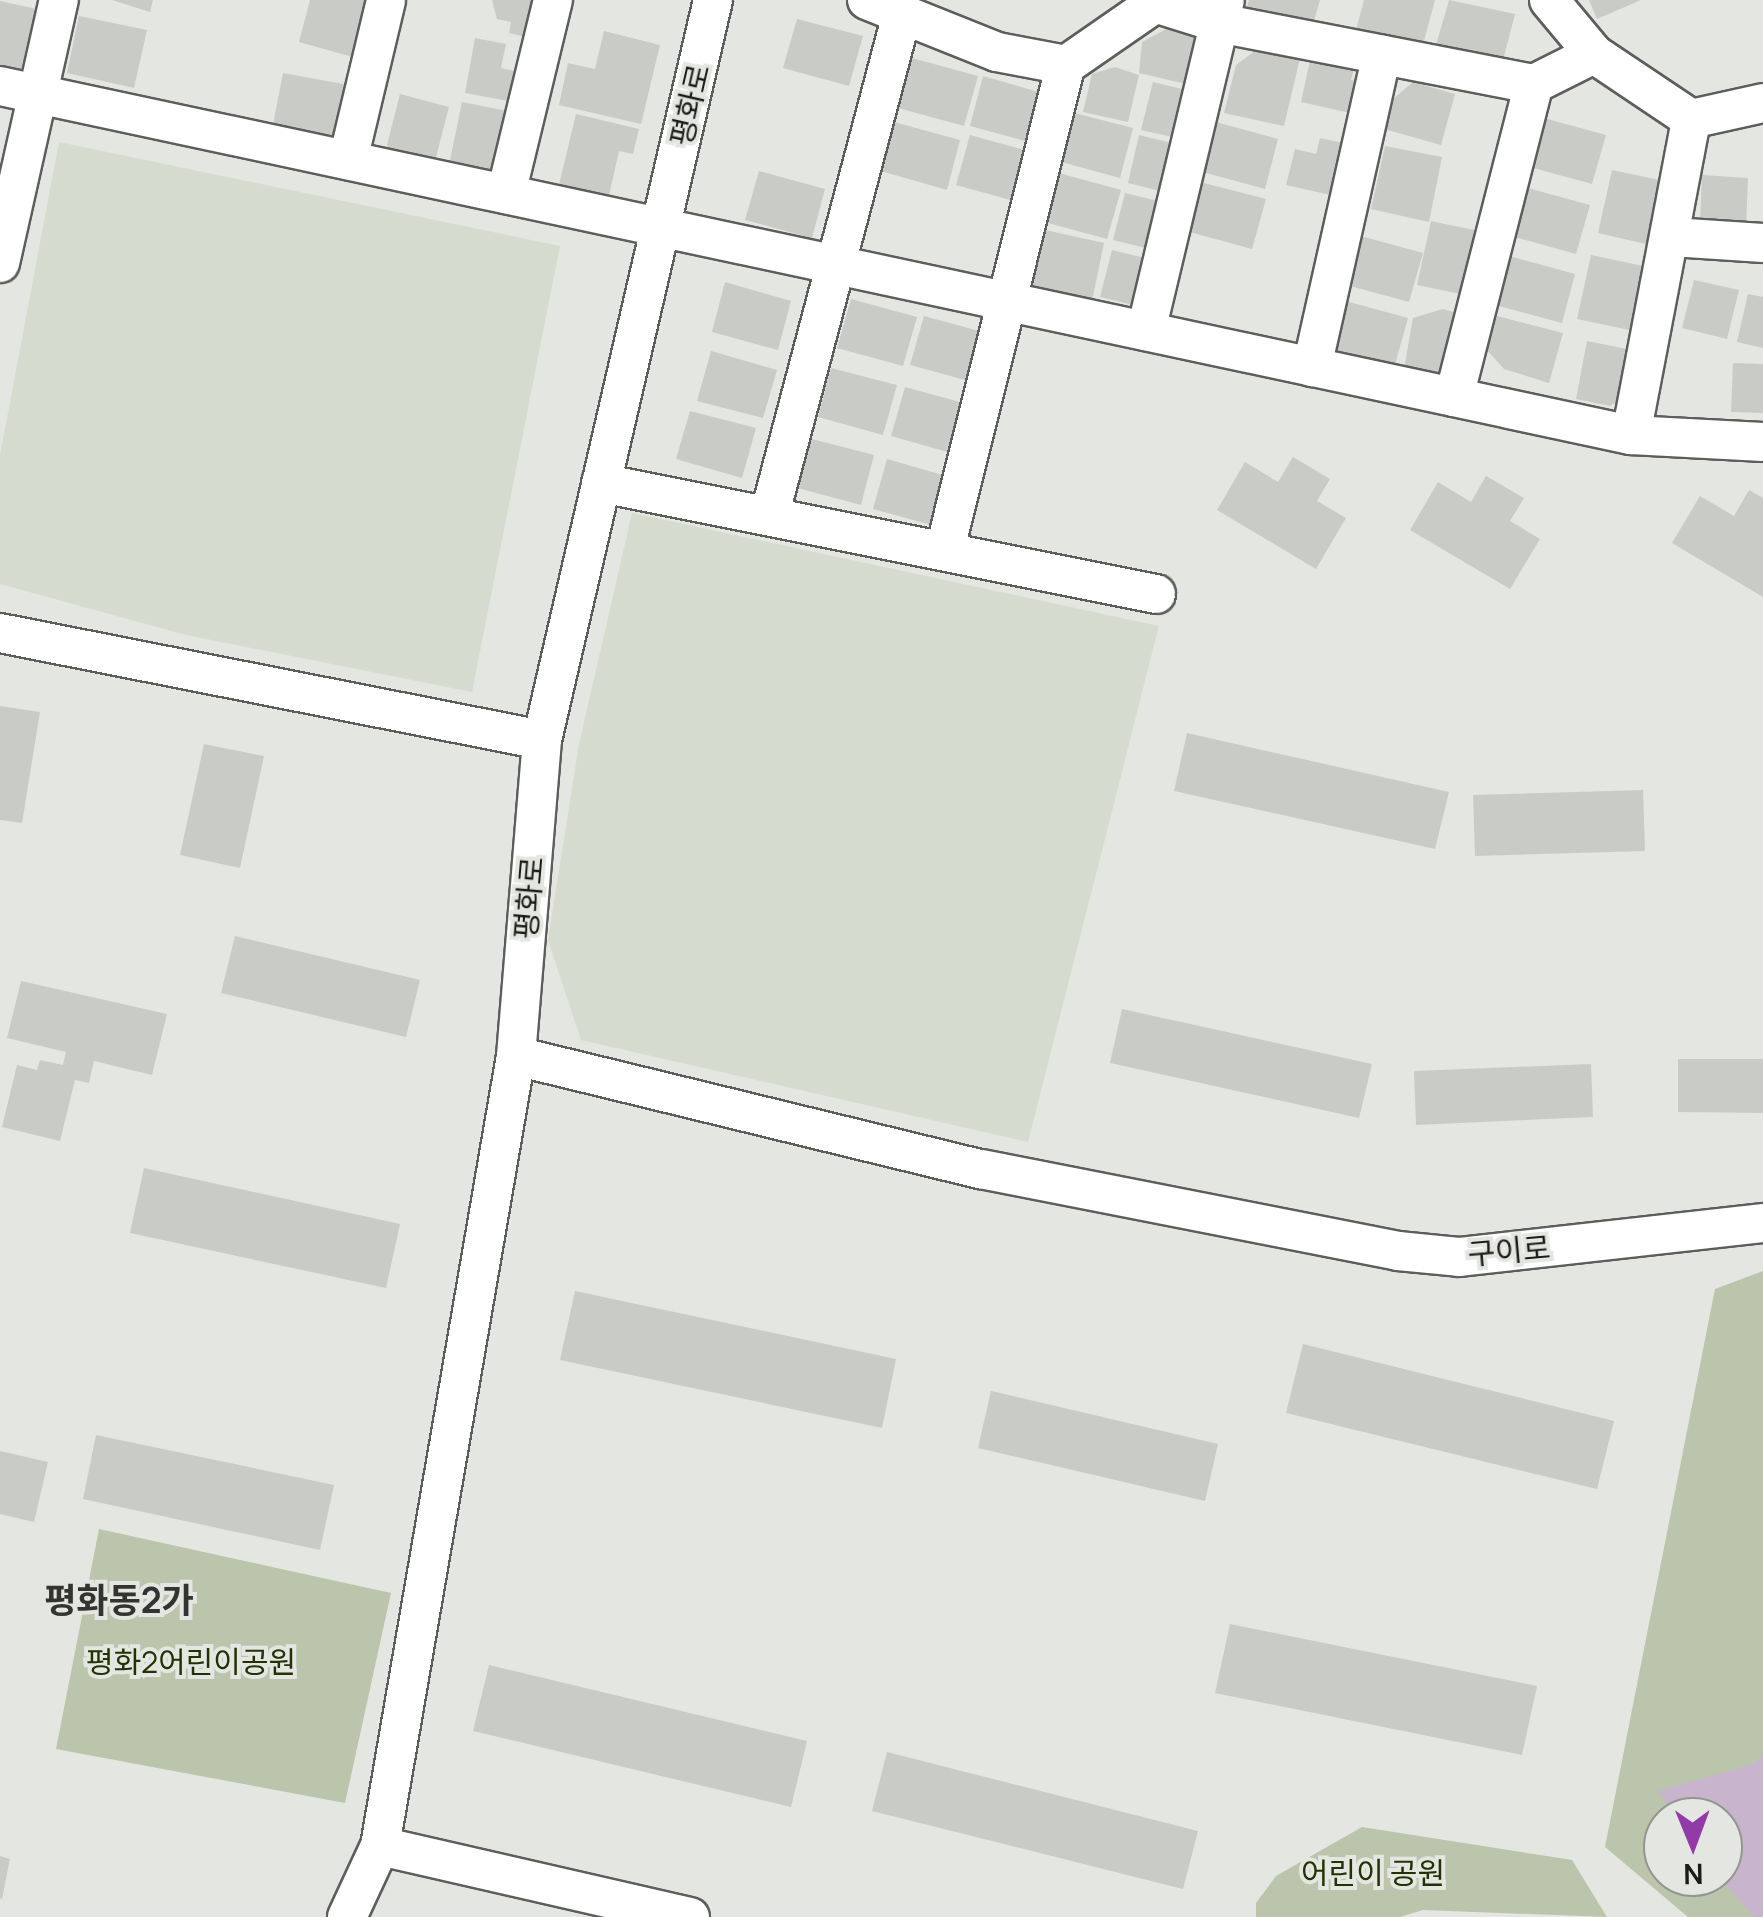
<!DOCTYPE html>
<meta charset="utf-8">
<style>
body{margin:0}
#map{position:relative;width:1763px;height:1917px;overflow:hidden;background:#e4e6e1;font-family:Manrope,"Noto Sans KR",sans-serif}
div>[style]{position:absolute}
[style*='--x']{left:calc(var(--x)*1px);top:calc(var(--y)*1px);width:calc(var(--w)*1px);rotate:calc(var(--a)*1deg)}
.built>*{inset:0;background:#d6dbcf}
.green>*{inset:0;background:#bac5ab}
.water>*{inset:0;background:#c8b4cd}
.building>*{inset:0;background:#c9cbc7}
.roads{filter:drop-shadow(2px 0 #5c5e5a) drop-shadow(-2px 0 #5c5e5a) drop-shadow(0 2px #5c5e5a) drop-shadow(0 -2px #5c5e5a)}
.minor>*{height:38px;margin:-19px;padding:0 19px;transform-origin:19px;border-radius:19px;background:#fff}
span{translate:-50% -50%;white-space:nowrap;text-align:center;line-height:1.15;-webkit-text-stroke:8px #e4e6e1;paint-order:stroke}
.street-label{font-size:30px;color:#1b1c1a}
.park-label{font-size:30px;color:#243203}
.quarter-label{font-size:35px;color:#333431;font-weight:700}
.north{position:absolute;left:1643px;top:1797px;width:100px;height:100px;box-sizing:border-box;background:#e4e6e1;border:2px solid #949591;border-radius:50%;rotate:179deg;font-size:28px;font-weight:700;line-height:40px;text-align:center;color:#1b1c1a}
.north::after{content:'';display:block;margin:auto;width:35px;height:45px;background:#923ba8;clip-path:polygon(50% 0,100% 100%,50% 72%,0 100%)}
</style>
<div id="map">
<div class="built">
<i style="clip-path:polygon(59px 142px,560px 246px,472px 692px,186px 635px,0 584px,0 455px)"></i>
<i style="clip-path:polygon(632px 513px,1159px 626px,1028px 1142px,581px 1040px,548px 940px,579px 744px)"></i>
</div>
<div class="green">
<i style="clip-path:polygon(evenodd,1763px 1271px,1763px 1917px,1688px 1917px,1605px 1847px,1715px 1289px,1763px 1271px,1663px 1817px,1723px 1817px,1723px 1877px,1663px 1877px,1663px 1817px)"></i>
<i style="clip-path:polygon(99px 1529px,391px 1593px,345px 1803px,56px 1749px)"></i>
<i style="clip-path:polygon(1362px 1827px,1572px 1860px,1607px 1917px,1423px 1910px,1400px 1917px,1256px 1917px,1256px 1903px,1276px 1876px)"></i>
</div>
<div class="water">
<i style="clip-path:polygon(1763px 1754px,1763px 1917px,1755px 1917px,1718px 1877px,1723px 1877px,1723px 1817px,1674px 1817px,1659px 1791px,1753px 1764px)"></i>
</div>
<div class="building">
<i style="clip-path:polygon(112px 0,153px 0,150px 12px)"></i>
<i style="clip-path:polygon(310px 0,372px 0,360px 59px,299px 42px)"></i>
<i style="clip-path:polygon(492px 0,537px 0,530px 38px,509px 33px,511px 22px,497px 19px)"></i>
<i style="clip-path:polygon(1249px 0,1320px 0,1312px 28px,1246px 10px)"></i>
<i style="clip-path:polygon(1364px 0,1435px 0,1422px 48px,1356px 30px)"></i>
<i style="clip-path:polygon(1449px 0,1515px 14px,1502px 64px,1436px 45px)"></i>
<i style="clip-path:polygon(1589px 0,1641px 0,1597px 19px)"></i>
<i style="clip-path:polygon(0 1px,46px 11px,32px 75px,0 68px)"></i>
<i style="clip-path:polygon(79px 16px,147px 30px,134px 88px,67px 73px)"></i>
<i style="clip-path:polygon(797px 19px,863px 36px,849px 86px,783px 68px)"></i>
<i style="clip-path:polygon(1170px 27px,1210px 37px,1199px 87px,1139px 73px,1142px 42px)"></i>
<i style="clip-path:polygon(604px 31px,660px 45px,641px 124px,559px 105px,568px 63px,595px 69px)"></i>
<i style="clip-path:polygon(475px 38px,506px 44px,501px 68px,524px 73px,519px 103px,465px 93px)"></i>
<i style="clip-path:polygon(1259px 48px,1300px 58px,1284px 126px,1224px 113px,1236px 65px)"></i>
<i style="clip-path:polygon(1311px 56px,1355px 66px,1351px 80px,1367px 83px,1359px 115px,1301px 102px)"></i>
<i style="clip-path:polygon(912px 58px,978px 76px,964px 126px,898px 108px)"></i>
<i style="clip-path:polygon(1115px 67px,1139px 75px,1128px 122px,1083px 112px,1092px 74px)"></i>
<i style="clip-path:polygon(283px 73px,354px 86px,346px 132px,326px 146px,271px 135px)"></i>
<i style="clip-path:polygon(983px 76px,1049px 95px,1036px 144px,970px 126px)"></i>
<i style="clip-path:polygon(1153px 82px,1198px 93px,1186px 140px,1141px 130px)"></i>
<i style="clip-path:polygon(1413px 82px,1455px 94px,1441px 145px,1384px 129px,1393px 99px)"></i>
<i style="clip-path:polygon(400px 94px,449px 107px,434px 165px,392px 154px,387px 145px)"></i>
<i style="clip-path:polygon(462px 102px,513px 112px,501px 168px,483px 178px,448px 170px)"></i>
<i style="clip-path:polygon(1067px 111px,1133px 128px,1120px 178px,1054px 160px)"></i>
<i style="clip-path:polygon(576px 114px,639px 129px,633px 154px,619px 151px,608px 200px,558px 189px)"></i>
<i style="clip-path:polygon(1540px 117px,1606px 135px,1592px 184px,1526px 166px)"></i>
<i style="clip-path:polygon(1212px 121px,1278px 139px,1265px 189px,1199px 171px)"></i>
<i style="clip-path:polygon(894px 122px,960px 140px,947px 190px,881px 171px)"></i>
<i style="clip-path:polygon(970px 135px,1035px 153px,1022px 203px,956px 185px)"></i>
<i style="clip-path:polygon(1139px 135px,1184px 146px,1172px 194px,1128px 183px)"></i>
<i style="clip-path:polygon(1320px 138px,1343px 143px,1331px 195px,1286px 185px,1295px 149px,1316px 154px)"></i>
<i style="clip-path:polygon(1385px 146px,1442px 157px,1429px 222px,1371px 209px)"></i>
<i style="clip-path:polygon(1612px 170px,1669px 182px,1655px 246px,1598px 233px)"></i>
<i style="clip-path:polygon(759px 171px,825px 189px,812px 238px,745px 220px)"></i>
<i style="clip-path:polygon(1055px 172px,1121px 190px,1107px 239px,1041px 221px)"></i>
<i style="clip-path:polygon(1702px 175px,1748px 178px,1746px 227px,1700px 225px)"></i>
<i style="clip-path:polygon(1200px 182px,1266px 199px,1252px 249px,1186px 231px)"></i>
<i style="clip-path:polygon(1524px 187px,1590px 205px,1576px 254px,1511px 236px)"></i>
<i style="clip-path:polygon(1125px 193px,1170px 204px,1158px 251px,1113px 240px)"></i>
<i style="clip-path:polygon(1431px 221px,1488px 233px,1475px 297px,1417px 285px)"></i>
<i style="clip-path:polygon(1036px 228px,1104px 243px,1092px 301px,1035px 288px,1027px 272px)"></i>
<i style="clip-path:polygon(1357px 235px,1423px 253px,1409px 302px,1343px 284px)"></i>
<i style="clip-path:polygon(1112px 250px,1157px 261px,1145px 308px,1100px 297px)"></i>
<i style="clip-path:polygon(1591px 255px,1648px 267px,1634px 331px,1577px 319px)"></i>
<i style="clip-path:polygon(1509px 256px,1575px 274px,1562px 323px,1495px 305px)"></i>
<i style="clip-path:polygon(1694px 280px,1739px 290px,1727px 339px,1682px 328px)"></i>
<i style="clip-path:polygon(725px 282px,791px 301px,778px 350px,712px 332px)"></i>
<i style="clip-path:polygon(1748px 294px,1763px 297px,1763px 348px,1737px 342px)"></i>
<i style="clip-path:polygon(851px 299px,917px 317px,903px 366px,837px 348px)"></i>
<i style="clip-path:polygon(1342px 300px,1408px 318px,1394px 368px,1328px 349px)"></i>
<i style="clip-path:polygon(1443px 309px,1470px 317px,1453px 375px,1402px 380px,1413px 318px)"></i>
<i style="clip-path:polygon(924px 316px,990px 334px,976px 383px,910px 365px)"></i>
<i style="clip-path:polygon(1497px 316px,1563px 333px,1549px 383px,1504px 369px,1487px 350px)"></i>
<i style="clip-path:polygon(1587px 341px,1637px 351px,1628px 395px,1610px 406px,1576px 399px)"></i>
<i style="clip-path:polygon(711px 351px,777px 370px,763px 418px,697px 401px)"></i>
<i style="clip-path:polygon(1733px 363px,1763px 364px,1763px 413px,1731px 412px)"></i>
<i style="clip-path:polygon(831px 368px,897px 385px,883px 435px,818px 417px)"></i>
<i style="clip-path:polygon(905px 387px,971px 405px,958px 455px,891px 436px)"></i>
<i style="clip-path:polygon(690px 411px,756px 428px,742px 478px,676px 459px)"></i>
<i style="clip-path:polygon(808px 438px,874px 455px,861px 505px,794px 487px)"></i>
<i style="clip-path:polygon(1293px 457px,1330px 479px,1317px 501px,1346px 518px,1316px 569px,1217px 510px,1245px 462px,1278px 482px)"></i>
<i style="clip-path:polygon(887px 459px,953px 478px,939px 527px,873px 509px)"></i>
<i style="clip-path:polygon(1486px 476px,1524px 498px,1510px 521px,1540px 539px,1510px 589px,1410px 530px,1438px 482px,1471px 502px)"></i>
<i style="clip-path:polygon(1749px 490px,1763px 498px,1763px 597px,1672px 543px,1700px 496px,1734px 516px)"></i>
<i style="clip-path:polygon(0 706px,40px 712px,22px 823px,0 820px)"></i>
<i style="clip-path:polygon(1187px 733px,1449px 792px,1435px 849px,1174px 791px)"></i>
<i style="clip-path:polygon(204px 744px,264px 756px,240px 868px,180px 855px)"></i>
<i style="clip-path:polygon(1643px 790px,1645px 851px,1475px 856px,1473px 795px)"></i>
<i style="clip-path:polygon(235px 936px,420px 980px,406px 1037px,221px 993px)"></i>
<i style="clip-path:polygon(21px 981px,167px 1014px,152px 1075px,94px 1061px,89px 1083px,75px 1080px,60px 1141px,2px 1127px,17px 1065px,37px 1070px,40px 1060px,63px 1065px,66px 1052px,7px 1038px)"></i>
<i style="clip-path:polygon(1122px 1009px,1372px 1064px,1359px 1118px,1110px 1063px)"></i>
<i style="clip-path:polygon(1678px 1059px,1763px 1059px,1763px 1113px,1678px 1112px)"></i>
<i style="clip-path:polygon(1591px 1064px,1593px 1117px,1416px 1125px,1414px 1071px)"></i>
<i style="clip-path:polygon(144px 1168px,400px 1224px,386px 1288px,130px 1233px)"></i>
<i style="clip-path:polygon(575px 1291px,896px 1359px,882px 1428px,560px 1360px)"></i>
<i style="clip-path:polygon(1303px 1344px,1614px 1421px,1597px 1489px,1286px 1413px)"></i>
<i style="clip-path:polygon(991px 1391px,1218px 1444px,1205px 1501px,978px 1448px)"></i>
<i style="clip-path:polygon(96px 1435px,334px 1485px,320px 1550px,83px 1499px)"></i>
<i style="clip-path:polygon(0 1451px,48px 1462px,34px 1522px,0 1514px)"></i>
<i style="clip-path:polygon(1230px 1624px,1537px 1686px,1522px 1755px,1215px 1693px)"></i>
<i style="clip-path:polygon(489px 1665px,807px 1741px,791px 1807px,473px 1731px)"></i>
<i style="clip-path:polygon(887px 1752px,1198px 1831px,1183px 1889px,872px 1811px)"></i>
<i style="clip-path:polygon(0 1856px,10px 1859px,2px 1899px,0 1898px)"></i>
</div>
<div class="roads">
<div class="minor">
<i style="--x:867;--y:0;--w:140;--a:21.8"></i>
<i style="--x:997;--y:52;--w:70;--a:10.7"></i>
<i style="--x:1066;--y:65;--w:114;--a:-34.7"></i>
<i style="--x:1549;--y:0;--w:70;--a:50.2"></i>
<i style="--x:1594;--y:54;--w:117;--a:33.8"></i>
<i style="--x:1691;--y:119;--w:74;--a:-12.5"></i>
<i style="--x:1155;--y:3;--w:67;--a:17.4"></i>
<i style="--x:1219;--y:23;--w:321;--a:11"></i>
<i style="--x:1534;--y:84;--w:67;--a:-26.6"></i>
<i style="--x:0;--y:86;--w:1668;--a:12.08"></i>
<i style="--x:1631;--y:435;--w:132;--a:3"></i>
<i style="--x:348;--y:160;--w:164;--a:-76.6"></i>
<i style="--x:506;--y:194;--w:200;--a:-76.4"></i>
<i style="--x:1672;--y:237;--w:91;--a:3.8"></i>
<i style="--x:0;--y:263;--w:270;--a:-77.4"></i>
<i style="--x:1146;--y:331;--w:340;--a:-76.6"></i>
<i style="--x:1312;--y:367;--w:320;--a:-77.4"></i>
<i style="--x:1454;--y:397;--w:323;--a:-75.7"></i>
<i style="--x:1631;--y:435;--w:322;--a:-79.2"></i>
<i style="--x:601;--y:483;--w:566;--a:11.31"></i>
<i style="--x:770;--y:513;--w:516;--a:-75.18"></i>
<i style="--x:945;--y:549;--w:499;--a:-76"></i>
<i style="--x:0;--y:633;--w:552;--a:11.17"></i>
<i style="--x:516;--y:1056;--w:479;--a:13.7"></i>
<i style="--x:981;--y:1169;--w:425;--a:11.1"></i>
<i style="--x:1398;--y:1251;--w:61;--a:5.6"></i>
<i style="--x:1459;--y:1257;--w:306;--a:-6.4"></i>
<i style="--x:380;--y:1846;--w:318;--a:12.9"></i>
<i style="--x:347;--y:1917;--w:78;--a:-65.1"></i>
<i style="--x:380;--y:1846;--w:802;--a:-80.23"></i>
<i style="--x:516;--y:1056;--w:317;--a:-85.3"></i>
<i style="--x:542;--y:740;--w:760;--a:-76.99"></i>
</div>
</div>
<div class="street-label">
<span style="left:690px;top:105px;rotate:-77deg">평화로</span>
<span style="left:529px;top:898px;rotate:-85deg">평화로</span>
<span style="left:1509px;top:1251px;rotate:-5deg">구이로</span>
</div>
<div class="park-label">
<span style="left:191px;top:1662px">평화2어린이공원</span>
<span style="left:1373px;top:1873px">어린이 공원</span>
</div>
<div class="quarter-label">
<span style="left:119px;top:1600px">평화동2가</span>
</div>
<div class="north">N</div>
</div>
